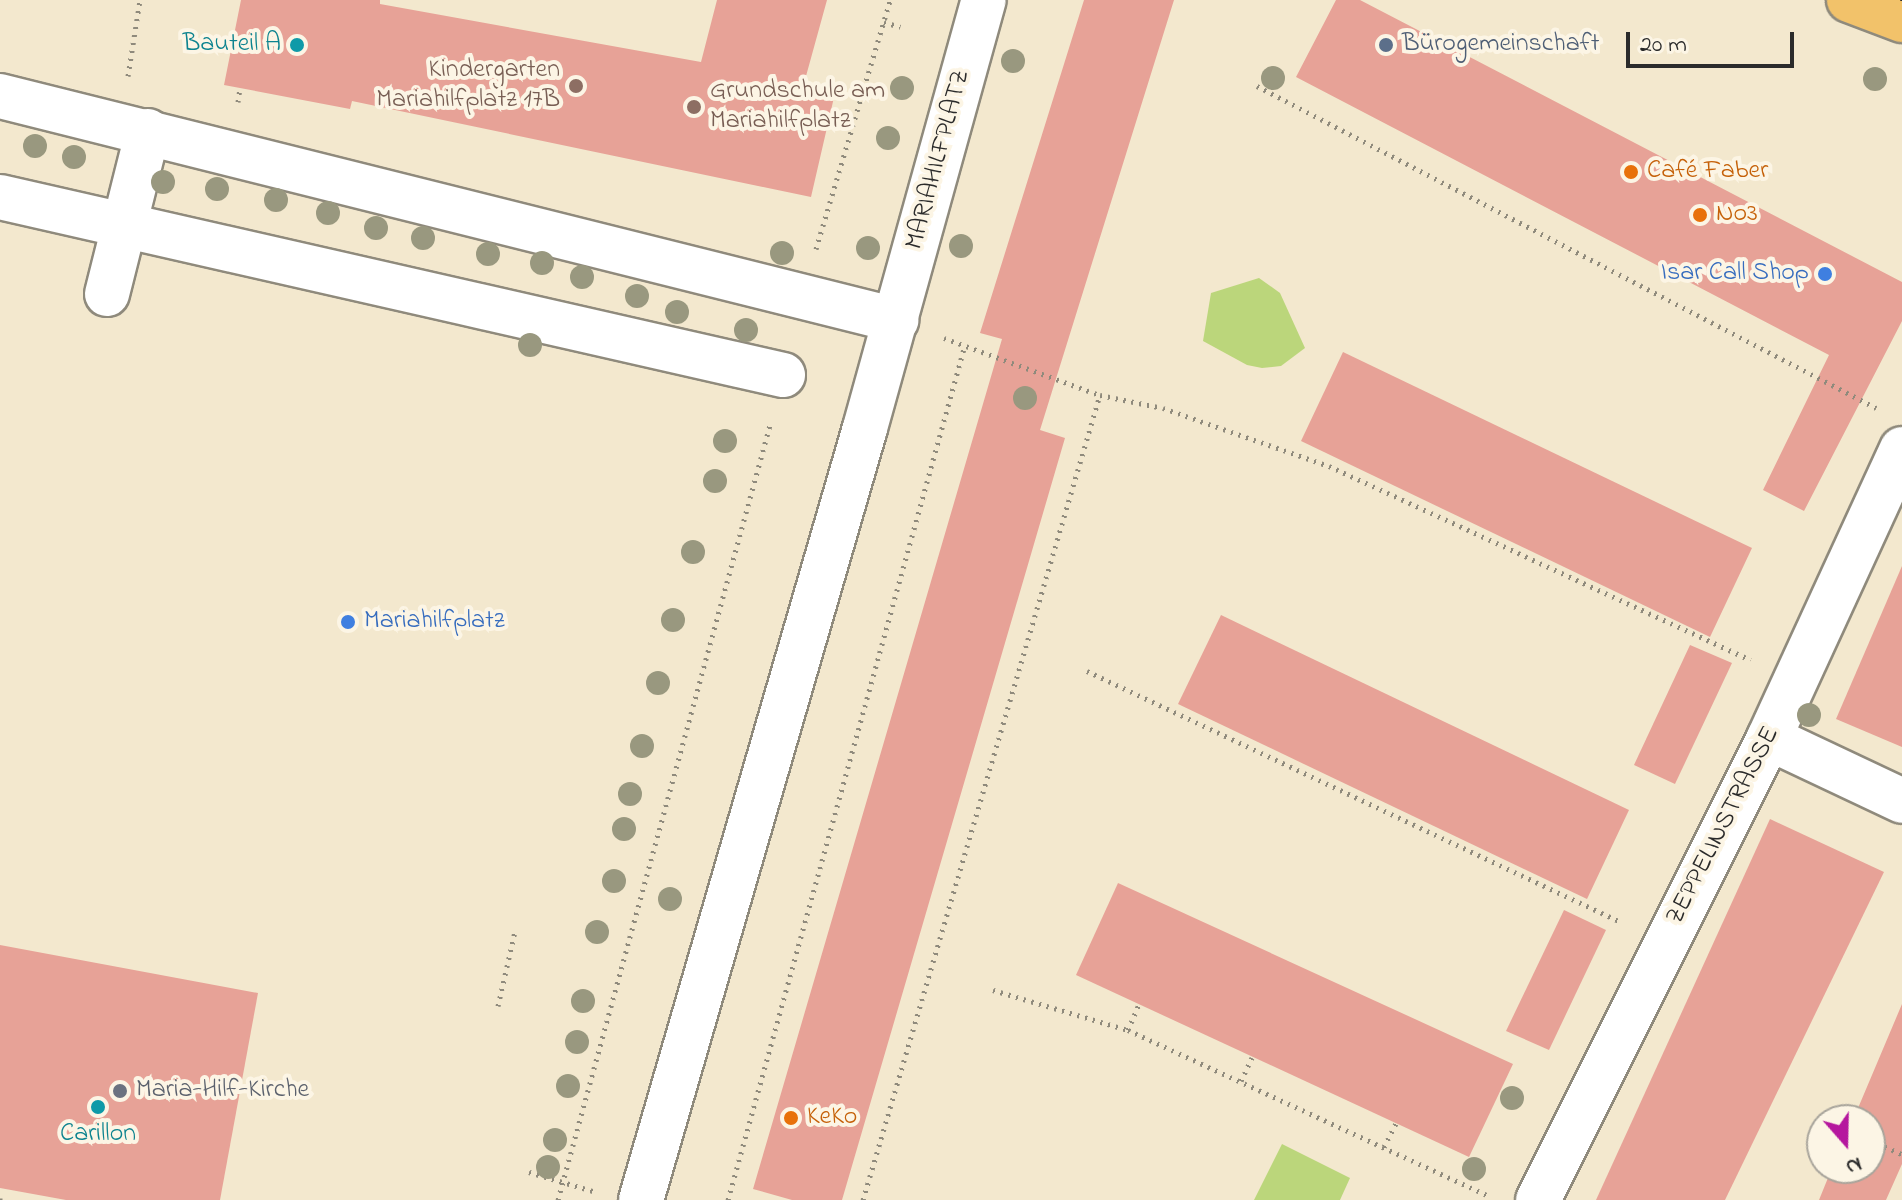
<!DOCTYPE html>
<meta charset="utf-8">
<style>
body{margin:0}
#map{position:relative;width:1902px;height:1200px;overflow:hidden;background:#f3e8ce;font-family:"Indie Flower",sans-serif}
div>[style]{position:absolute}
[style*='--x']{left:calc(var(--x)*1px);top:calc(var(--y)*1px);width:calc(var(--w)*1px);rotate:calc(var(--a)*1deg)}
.green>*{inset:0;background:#bbd67b}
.building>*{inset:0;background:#e7a297}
.path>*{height:5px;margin-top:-2.5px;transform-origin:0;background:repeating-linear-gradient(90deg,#8f8a7c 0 2px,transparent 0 8px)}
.roads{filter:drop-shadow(2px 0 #8f8a7c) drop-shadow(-2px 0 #8f8a7c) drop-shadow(0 2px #8f8a7c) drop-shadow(0 -2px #8f8a7c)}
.minor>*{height:44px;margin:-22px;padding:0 22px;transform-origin:22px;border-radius:22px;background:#fff}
.major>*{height:44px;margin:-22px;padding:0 22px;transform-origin:22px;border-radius:22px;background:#f2c26a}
.tram>*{height:2px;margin:-1px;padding:0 1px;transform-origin:1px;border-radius:1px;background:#2b2b2b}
.trees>*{width:24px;height:24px;margin:-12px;border-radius:50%;background:#99987f}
.dots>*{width:22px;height:22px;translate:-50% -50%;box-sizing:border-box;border:4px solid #fcf5e5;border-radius:50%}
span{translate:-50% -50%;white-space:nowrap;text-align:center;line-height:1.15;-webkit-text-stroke:8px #fcf5e5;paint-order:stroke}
.culture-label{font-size:26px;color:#0d838f}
.right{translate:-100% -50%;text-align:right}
.service-label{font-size:26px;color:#4e5e75}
.left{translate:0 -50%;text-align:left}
.education-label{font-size:26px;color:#785e54}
.street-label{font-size:26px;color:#2b2b2b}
.food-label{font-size:26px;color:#c56008}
.shop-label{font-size:26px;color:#366cbe}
.worship-label{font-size:26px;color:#5b616d}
.north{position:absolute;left:1806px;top:1104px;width:80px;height:80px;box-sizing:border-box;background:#fcf5e5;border:2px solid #a8a49b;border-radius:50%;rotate:160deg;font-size:22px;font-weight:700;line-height:32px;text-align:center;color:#2b2b2b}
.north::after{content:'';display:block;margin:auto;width:28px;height:36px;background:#b5179e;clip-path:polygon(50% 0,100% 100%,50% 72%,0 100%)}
.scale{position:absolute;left:1626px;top:32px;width:168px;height:36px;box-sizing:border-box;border:4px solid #2b2b2b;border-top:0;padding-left:10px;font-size:24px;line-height:28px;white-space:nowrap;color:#2b2b2b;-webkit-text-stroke:6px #fcf5e5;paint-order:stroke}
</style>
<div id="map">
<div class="green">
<i style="clip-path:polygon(1259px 278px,1280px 293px,1305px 348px,1281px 366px,1262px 368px,1247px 365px,1203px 341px,1211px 293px)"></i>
<i style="clip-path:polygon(1282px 1144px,1350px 1178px,1340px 1200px,1254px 1200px)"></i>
</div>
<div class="building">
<i style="clip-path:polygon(241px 0,380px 0,380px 4px,701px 62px,717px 0,827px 0,803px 87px,835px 93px,811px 197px,352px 101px,350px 109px,224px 85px)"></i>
<i style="clip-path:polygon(1084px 0,1174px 0,1040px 430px,1065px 438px,842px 1200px,792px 1200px,753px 1189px,1002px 339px,980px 333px)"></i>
<i style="clip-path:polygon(1336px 0,1360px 0,1902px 282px,1902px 321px,1804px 511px,1763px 490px,1829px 355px,1296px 77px)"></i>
<i style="clip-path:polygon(1343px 352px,1752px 548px,1710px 637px,1301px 441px)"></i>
<i style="clip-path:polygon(1902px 566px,1902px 747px,1836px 719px)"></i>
<i style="clip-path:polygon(1221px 615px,1629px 810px,1587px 899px,1178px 704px)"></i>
<i style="clip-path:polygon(1690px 645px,1732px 663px,1675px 784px,1634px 765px)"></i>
<i style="clip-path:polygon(1770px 819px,1884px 872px,1725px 1200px,1596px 1200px)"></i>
<i style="clip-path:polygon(1118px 883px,1513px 1064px,1469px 1157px,1076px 975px)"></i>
<i style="clip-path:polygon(1564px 910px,1606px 930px,1549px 1050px,1506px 1031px)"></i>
<i style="clip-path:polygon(0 945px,258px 993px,220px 1200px,66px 1200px,0 1188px)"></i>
<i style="clip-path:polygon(1902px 1004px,1902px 1164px,1886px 1200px,1819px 1200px,1832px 1168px,1870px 1168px,1870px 1120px,1853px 1120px)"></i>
</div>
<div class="path">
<i style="--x:884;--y:22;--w:17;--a:17"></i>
<i style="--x:128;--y:76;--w:77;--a:-81"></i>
<i style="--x:1257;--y:86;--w:698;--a:27.48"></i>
<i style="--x:238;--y:102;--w:14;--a:-82"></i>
<i style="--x:816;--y:249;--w:260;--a:-73.4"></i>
<i style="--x:944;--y:338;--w:166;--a:20.1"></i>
<i style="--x:1100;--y:395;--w:64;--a:11.7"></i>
<i style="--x:1163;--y:408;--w:176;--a:19.3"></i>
<i style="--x:1329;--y:466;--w:464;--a:24.7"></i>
<i style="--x:1087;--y:671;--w:590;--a:25.18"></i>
<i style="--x:993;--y:990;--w:141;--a:16.5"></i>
<i style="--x:1128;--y:1030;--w:395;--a:24.7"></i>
<i style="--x:498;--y:1006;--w:77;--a:-77.2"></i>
<i style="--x:1128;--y:1030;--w:28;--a:-67"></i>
<i style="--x:1241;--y:1081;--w:26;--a:-65"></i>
<i style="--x:1870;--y:1140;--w:35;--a:24"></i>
<i style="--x:1384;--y:1147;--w:27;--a:-63"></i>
<i style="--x:529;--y:1172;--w:67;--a:16.5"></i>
<i style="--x:0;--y:1198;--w:2;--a:90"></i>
<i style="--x:558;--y:1200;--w:803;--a:-74.7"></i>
<i style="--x:728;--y:1200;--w:887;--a:-74.51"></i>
<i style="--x:863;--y:1200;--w:839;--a:-73.6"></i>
</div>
<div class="roads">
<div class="minor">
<i style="--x:0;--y:96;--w:924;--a:14.04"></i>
<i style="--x:0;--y:197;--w:803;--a:12.81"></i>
<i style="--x:107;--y:294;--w:168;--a:-75.9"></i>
<i style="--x:1769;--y:738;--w:147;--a:25.3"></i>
<i style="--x:641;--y:1200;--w:804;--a:-73.82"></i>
<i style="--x:865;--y:428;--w:444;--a:-74.5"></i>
<i style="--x:1538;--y:1200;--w:517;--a:-63.43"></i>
<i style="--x:1769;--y:738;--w:318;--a:-65.3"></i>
</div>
<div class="major">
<i style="--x:1849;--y:0;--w:57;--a:20.7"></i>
</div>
</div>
<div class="tram">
<i style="--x:1901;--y:0;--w:1;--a:0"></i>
</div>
<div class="trees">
<i style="left:1013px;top:61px"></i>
<i style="left:1273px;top:78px"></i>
<i style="left:1875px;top:79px"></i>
<i style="left:902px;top:88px"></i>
<i style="left:888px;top:138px"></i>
<i style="left:35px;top:146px"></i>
<i style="left:74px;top:157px"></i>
<i style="left:163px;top:182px"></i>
<i style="left:217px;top:189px"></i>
<i style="left:276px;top:200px"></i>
<i style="left:328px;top:213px"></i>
<i style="left:376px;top:228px"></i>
<i style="left:423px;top:238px"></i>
<i style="left:961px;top:246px"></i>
<i style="left:868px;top:248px"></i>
<i style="left:782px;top:253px"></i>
<i style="left:488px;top:254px"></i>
<i style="left:542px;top:263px"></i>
<i style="left:582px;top:277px"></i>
<i style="left:637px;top:296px"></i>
<i style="left:677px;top:312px"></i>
<i style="left:746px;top:330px"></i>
<i style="left:530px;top:345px"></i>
<i style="left:1025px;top:398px"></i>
<i style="left:725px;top:441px"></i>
<i style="left:715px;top:481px"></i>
<i style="left:693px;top:552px"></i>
<i style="left:673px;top:620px"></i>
<i style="left:658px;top:683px"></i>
<i style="left:1809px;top:715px"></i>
<i style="left:642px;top:746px"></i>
<i style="left:630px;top:794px"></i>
<i style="left:624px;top:829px"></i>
<i style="left:614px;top:881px"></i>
<i style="left:670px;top:899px"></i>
<i style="left:597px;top:932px"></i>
<i style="left:583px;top:1001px"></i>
<i style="left:577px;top:1042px"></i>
<i style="left:568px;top:1086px"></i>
<i style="left:1512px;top:1098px"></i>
<i style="left:555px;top:1140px"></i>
<i style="left:548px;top:1167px"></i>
<i style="left:1474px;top:1169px"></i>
</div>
<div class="dots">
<i style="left:297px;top:45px;background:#0f9aa8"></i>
<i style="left:1386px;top:45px;background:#5c6f8a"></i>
<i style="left:576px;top:86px;background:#8d6e63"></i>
<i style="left:694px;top:107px;background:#8d6e63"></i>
<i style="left:1631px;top:172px;background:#e8710a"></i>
<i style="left:1700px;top:215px;background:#e8710a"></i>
<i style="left:1825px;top:274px;background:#3f7fe0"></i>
<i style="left:348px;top:622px;background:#3f7fe0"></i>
<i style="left:120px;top:1091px;background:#6b7280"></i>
<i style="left:98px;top:1107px;background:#0f9aa8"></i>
<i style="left:791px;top:1118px;background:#e8710a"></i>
</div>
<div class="culture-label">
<span class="right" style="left:281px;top:45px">Bauteil A</span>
<span style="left:98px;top:1135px">Carillon</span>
</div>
<div class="service-label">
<span class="left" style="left:1402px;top:45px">Bürogemeinschaft</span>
</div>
<div class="education-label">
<span class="right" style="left:560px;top:86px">Kindergarten<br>Mariahilfplatz 17B</span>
<span class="left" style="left:710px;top:107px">Grundschule am<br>Mariahilfplatz</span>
</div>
<div class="street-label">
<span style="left:939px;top:160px;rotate:-75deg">MARIAHILFPLATZ</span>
<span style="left:1724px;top:826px;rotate:-63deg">ZEPPELINSTRASSE</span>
</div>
<div class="food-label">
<span class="left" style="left:1647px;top:172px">Café Faber</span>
<span class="left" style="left:1716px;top:215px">No3</span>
<span class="left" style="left:807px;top:1118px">KeKo</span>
</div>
<div class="shop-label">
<span class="right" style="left:1809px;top:274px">Isar Call Shop</span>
<span class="left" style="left:364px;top:622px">Mariahilfplatz</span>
</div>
<div class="worship-label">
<span class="left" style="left:136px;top:1091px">Maria-Hilf-Kirche</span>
</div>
<div class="north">N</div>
<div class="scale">20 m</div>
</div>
